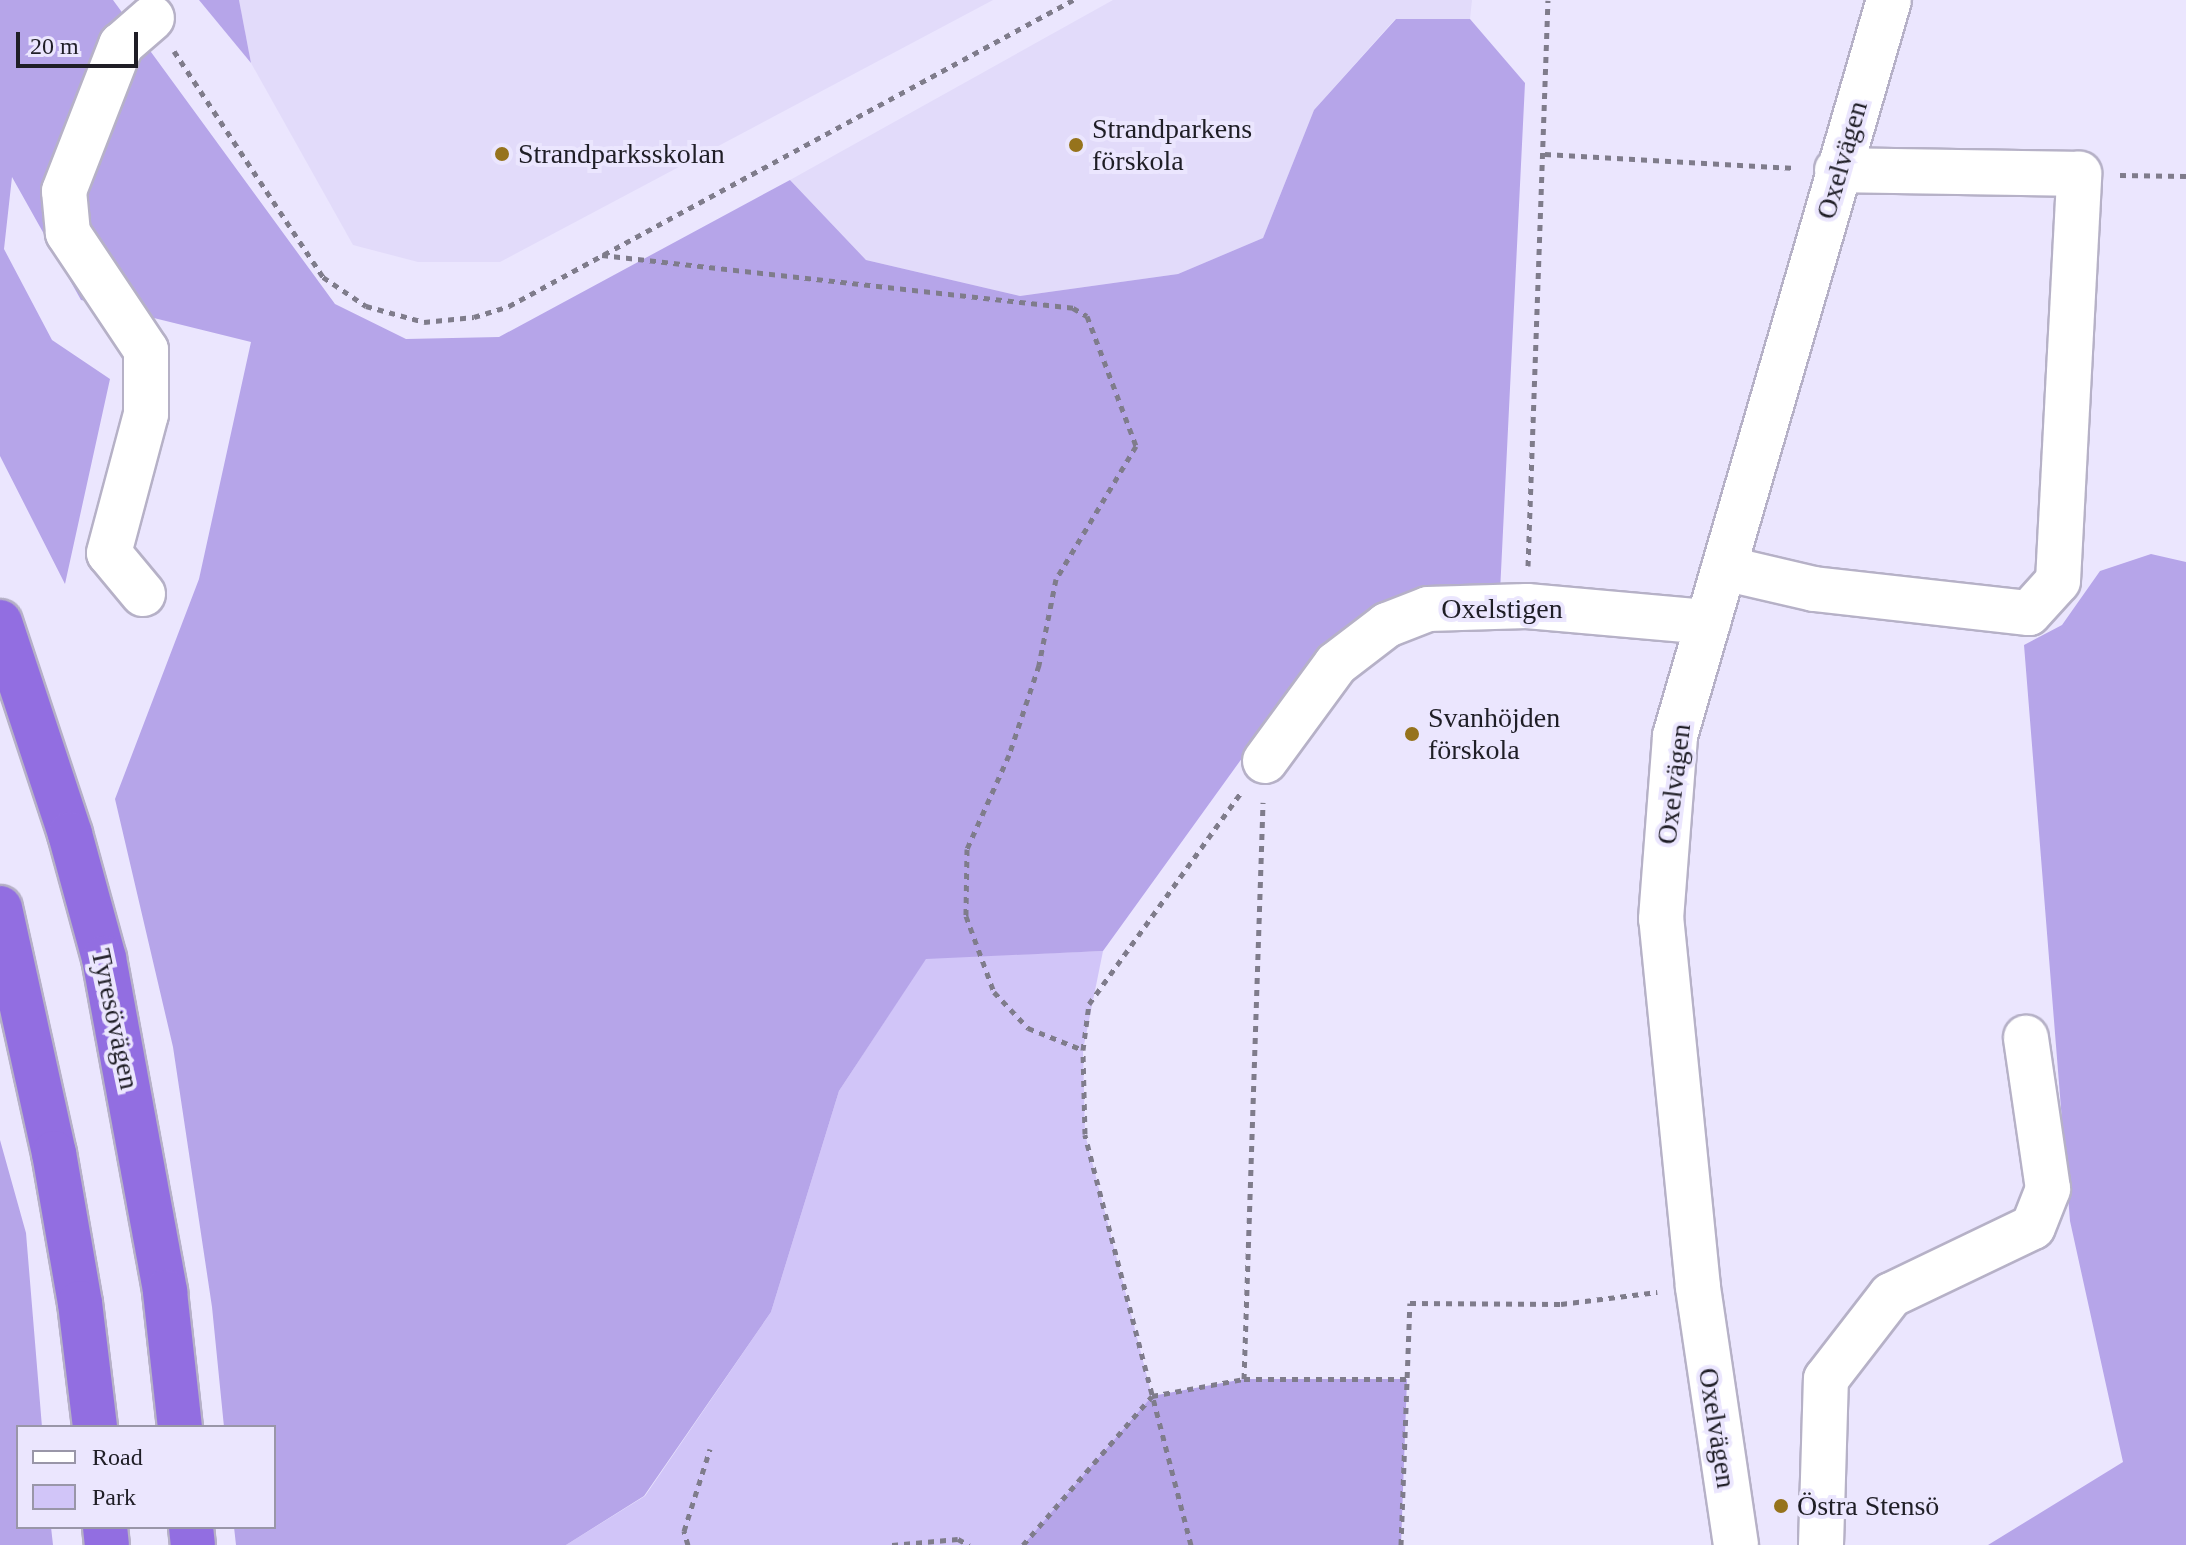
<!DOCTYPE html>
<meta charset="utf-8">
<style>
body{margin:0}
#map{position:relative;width:2186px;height:1545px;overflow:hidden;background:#ebe6fe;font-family:"Times New Roman",serif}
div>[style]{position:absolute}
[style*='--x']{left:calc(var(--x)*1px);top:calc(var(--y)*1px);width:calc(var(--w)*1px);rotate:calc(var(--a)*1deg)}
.built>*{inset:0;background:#e2dbfa}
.green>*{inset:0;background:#d1c5f8}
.forest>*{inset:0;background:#b6a5e9}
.path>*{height:5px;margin-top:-2.5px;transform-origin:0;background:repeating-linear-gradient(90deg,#7f7c8b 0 6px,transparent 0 12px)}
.roads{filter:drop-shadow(2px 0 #b6b1c7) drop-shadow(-2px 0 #b6b1c7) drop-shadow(0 2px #b6b1c7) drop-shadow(0 -2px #b6b1c7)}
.minor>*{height:44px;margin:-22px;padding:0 22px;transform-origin:22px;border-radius:22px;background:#fff}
.highway>*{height:44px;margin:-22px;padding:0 22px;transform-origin:22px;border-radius:22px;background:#926ee1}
.dots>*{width:22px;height:22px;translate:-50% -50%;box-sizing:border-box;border:4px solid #ebe6fe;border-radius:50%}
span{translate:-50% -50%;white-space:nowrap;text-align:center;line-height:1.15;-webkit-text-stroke:8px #ebe6fe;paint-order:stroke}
.poi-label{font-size:28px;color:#1f1e26}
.left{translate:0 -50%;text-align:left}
.street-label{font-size:28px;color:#1f1e26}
.legend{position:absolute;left:16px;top:1425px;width:260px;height:104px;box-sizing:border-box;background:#ebe6fe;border:2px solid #9996a8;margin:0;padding:10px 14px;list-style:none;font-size:24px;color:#1f1e26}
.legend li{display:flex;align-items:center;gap:16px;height:40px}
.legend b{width:40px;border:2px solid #9996a8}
.scale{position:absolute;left:16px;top:32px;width:122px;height:36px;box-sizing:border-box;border:4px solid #1f1e26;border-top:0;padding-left:10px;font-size:24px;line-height:28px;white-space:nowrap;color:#1f1e26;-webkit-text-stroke:6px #ebe6fe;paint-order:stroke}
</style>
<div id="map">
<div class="built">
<i style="clip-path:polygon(239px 0,993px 0,500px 262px,418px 262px,353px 245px,251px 63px)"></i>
<i style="clip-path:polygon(1113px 0,1472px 0,1470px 19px,1395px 19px,1314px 110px,1263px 238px,1178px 274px,1020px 296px,866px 260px,790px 180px)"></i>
</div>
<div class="green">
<i style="clip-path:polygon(1103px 951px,1083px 1050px,1085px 1134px,1152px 1396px,1023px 1545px,566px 1545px,645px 1496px,771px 1312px,839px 1091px,926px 958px)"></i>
</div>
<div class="forest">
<i style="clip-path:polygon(0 0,113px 0,335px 304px,406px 339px,499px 337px,790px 180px,866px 260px,1020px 296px,1178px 274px,1263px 238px,1314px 110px,1396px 19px,1470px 19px,1525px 83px,1500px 592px,1432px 586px,1376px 604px,1315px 657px,1103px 951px,926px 959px,839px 1091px,771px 1312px,644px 1496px,566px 1545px,236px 1545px,234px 1527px,274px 1527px,274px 1427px,224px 1427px,212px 1307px,173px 1047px,115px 799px,199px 579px,251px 342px,81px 300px,12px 177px,4px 249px,52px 340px,110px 379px,65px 584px,0 456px)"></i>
<i style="clip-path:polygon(199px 0,239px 0,251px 63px)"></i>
<i style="clip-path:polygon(2151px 554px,2186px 562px,2186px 1545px,1988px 1545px,2123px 1462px,2070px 1221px,2024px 645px,2062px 625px,2100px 571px)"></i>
<i style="clip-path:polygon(0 1140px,26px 1233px,42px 1427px,18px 1427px,18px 1527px,51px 1527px,53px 1545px,0 1545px)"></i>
<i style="clip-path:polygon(1244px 1379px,1407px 1379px,1401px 1545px,1023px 1545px,1152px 1396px)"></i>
</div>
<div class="path">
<i style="--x:174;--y:51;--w:271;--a:56.6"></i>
<i style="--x:323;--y:277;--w:52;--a:34"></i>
<i style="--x:366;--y:306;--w:60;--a:15.4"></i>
<i style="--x:424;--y:322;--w:50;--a:-5.7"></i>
<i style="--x:474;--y:317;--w:37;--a:-17"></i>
<i style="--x:509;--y:306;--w:642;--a:-28.48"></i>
<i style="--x:1545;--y:154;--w:251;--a:3.2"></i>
<i style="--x:2120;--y:175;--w:66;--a:0.9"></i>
<i style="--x:602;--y:255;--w:474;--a:6.4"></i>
<i style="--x:1073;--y:308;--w:16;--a:30"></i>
<i style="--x:1087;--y:316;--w:139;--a:69.3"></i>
<i style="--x:1136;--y:446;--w:155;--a:121"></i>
<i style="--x:1056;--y:579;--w:88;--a:101.2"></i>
<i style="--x:1039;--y:665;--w:95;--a:108.4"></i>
<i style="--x:1009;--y:755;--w:103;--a:114.1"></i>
<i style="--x:967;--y:849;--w:67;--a:90.9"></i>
<i style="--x:966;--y:916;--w:81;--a:69.8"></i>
<i style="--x:994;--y:992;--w:50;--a:46.6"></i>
<i style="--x:1028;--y:1028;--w:59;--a:21.8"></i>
<i style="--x:1528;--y:566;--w:566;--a:-87.98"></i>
<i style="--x:1244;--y:1379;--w:577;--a:-88.11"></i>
<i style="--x:688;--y:1545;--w:15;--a:-106"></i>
<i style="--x:684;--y:1531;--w:86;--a:-72.4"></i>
<i style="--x:892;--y:1545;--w:66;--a:-5.2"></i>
<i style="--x:958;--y:1539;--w:13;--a:29"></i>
<i style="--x:1023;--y:1545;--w:197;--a:-49.1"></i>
<i style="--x:1152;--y:1396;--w:94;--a:-10.5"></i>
<i style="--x:1244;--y:1379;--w:163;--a:0"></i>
<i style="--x:1191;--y:1545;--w:424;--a:-104.5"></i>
<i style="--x:1085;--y:1134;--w:84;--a:-91.4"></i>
<i style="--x:1083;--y:1050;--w:46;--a:-82.6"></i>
<i style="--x:1089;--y:1004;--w:259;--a:-54.3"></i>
<i style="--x:1401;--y:1545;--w:242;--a:-87.9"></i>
<i style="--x:1410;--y:1303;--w:151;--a:0.4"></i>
<i style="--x:1561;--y:1304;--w:97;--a:-7.1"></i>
</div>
<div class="roads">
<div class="minor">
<i style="--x:1724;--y:568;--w:92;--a:13.1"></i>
<i style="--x:1814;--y:589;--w:216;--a:6.4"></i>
<i style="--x:2029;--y:613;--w:43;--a:-47.8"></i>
<i style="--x:2058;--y:581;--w:408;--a:-87"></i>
<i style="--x:2079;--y:174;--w:242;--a:-179.1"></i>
<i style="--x:143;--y:594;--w:53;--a:-129.7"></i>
<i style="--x:109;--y:553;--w:144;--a:-75.1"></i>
<i style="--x:146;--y:414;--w:64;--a:-90"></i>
<i style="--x:146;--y:350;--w:141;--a:-123.7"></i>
<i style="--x:68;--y:233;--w:42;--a:-95.4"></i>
<i style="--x:64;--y:191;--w:157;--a:-68.7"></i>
<i style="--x:121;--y:45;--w:41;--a:-41.1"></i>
<i style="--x:1265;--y:761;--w:120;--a:-53.8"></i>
<i style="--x:1336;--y:664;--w:64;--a:-37.4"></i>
<i style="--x:1387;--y:625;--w:44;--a:-21.3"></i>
<i style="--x:1428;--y:609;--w:99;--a:-1.7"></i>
<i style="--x:1527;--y:606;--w:182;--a:5.1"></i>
<i style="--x:1736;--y:1545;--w:261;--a:-98.4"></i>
<i style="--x:1698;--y:1287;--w:370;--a:-95.7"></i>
<i style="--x:1661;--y:919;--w:184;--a:-85.6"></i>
<i style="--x:1675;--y:736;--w:766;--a:-73.79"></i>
<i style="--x:1821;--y:1545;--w:166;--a:-88.3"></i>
<i style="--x:1826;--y:1379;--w:106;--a:-52.3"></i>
<i style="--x:1891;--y:1295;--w:157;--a:-25.6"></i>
<i style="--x:2033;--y:1227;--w:41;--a:-68.5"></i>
<i style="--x:2048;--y:1189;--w:153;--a:-98.3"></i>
</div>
<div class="highway">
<i style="--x:0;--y:622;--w:223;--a:71.7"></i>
<i style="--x:70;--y:834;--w:129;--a:74.7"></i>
<i style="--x:104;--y:958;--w:340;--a:79.6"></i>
<i style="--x:165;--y:1292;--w:136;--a:83.7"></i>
<i style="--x:0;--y:908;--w:251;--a:77.6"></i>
<i style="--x:54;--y:1153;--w:152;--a:80.2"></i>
<i style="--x:80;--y:1303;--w:125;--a:83.1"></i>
<i style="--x:105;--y:1527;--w:18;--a:84"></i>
<i style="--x:191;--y:1527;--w:18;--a:84"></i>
</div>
</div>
<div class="dots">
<i style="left:1076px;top:145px;background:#96731c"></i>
<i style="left:502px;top:154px;background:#96731c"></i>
<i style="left:1412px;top:734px;background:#96731c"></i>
<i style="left:1781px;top:1506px;background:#96731c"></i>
</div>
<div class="poi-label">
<span class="left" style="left:1092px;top:145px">Strandparkens<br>förskola</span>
<span class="left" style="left:518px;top:154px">Strandparksskolan</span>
<span class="left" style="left:1428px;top:734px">Svanhöjden<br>förskola</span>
<span class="left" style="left:1797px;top:1506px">Östra Stensö</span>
</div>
<div class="street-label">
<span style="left:1842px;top:160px;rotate:-74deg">Oxelvägen</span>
<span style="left:1502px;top:609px">Oxelstigen</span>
<span style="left:1674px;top:784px;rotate:-83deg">Oxelvägen</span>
<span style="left:115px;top:1019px;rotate:78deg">Tyresövägen</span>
<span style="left:1717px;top:1428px;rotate:81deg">Oxelvägen</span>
</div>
<ul class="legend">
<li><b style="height:10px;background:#fff"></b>Road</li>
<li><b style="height:22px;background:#d1c5f8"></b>Park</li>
</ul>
<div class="scale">20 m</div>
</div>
